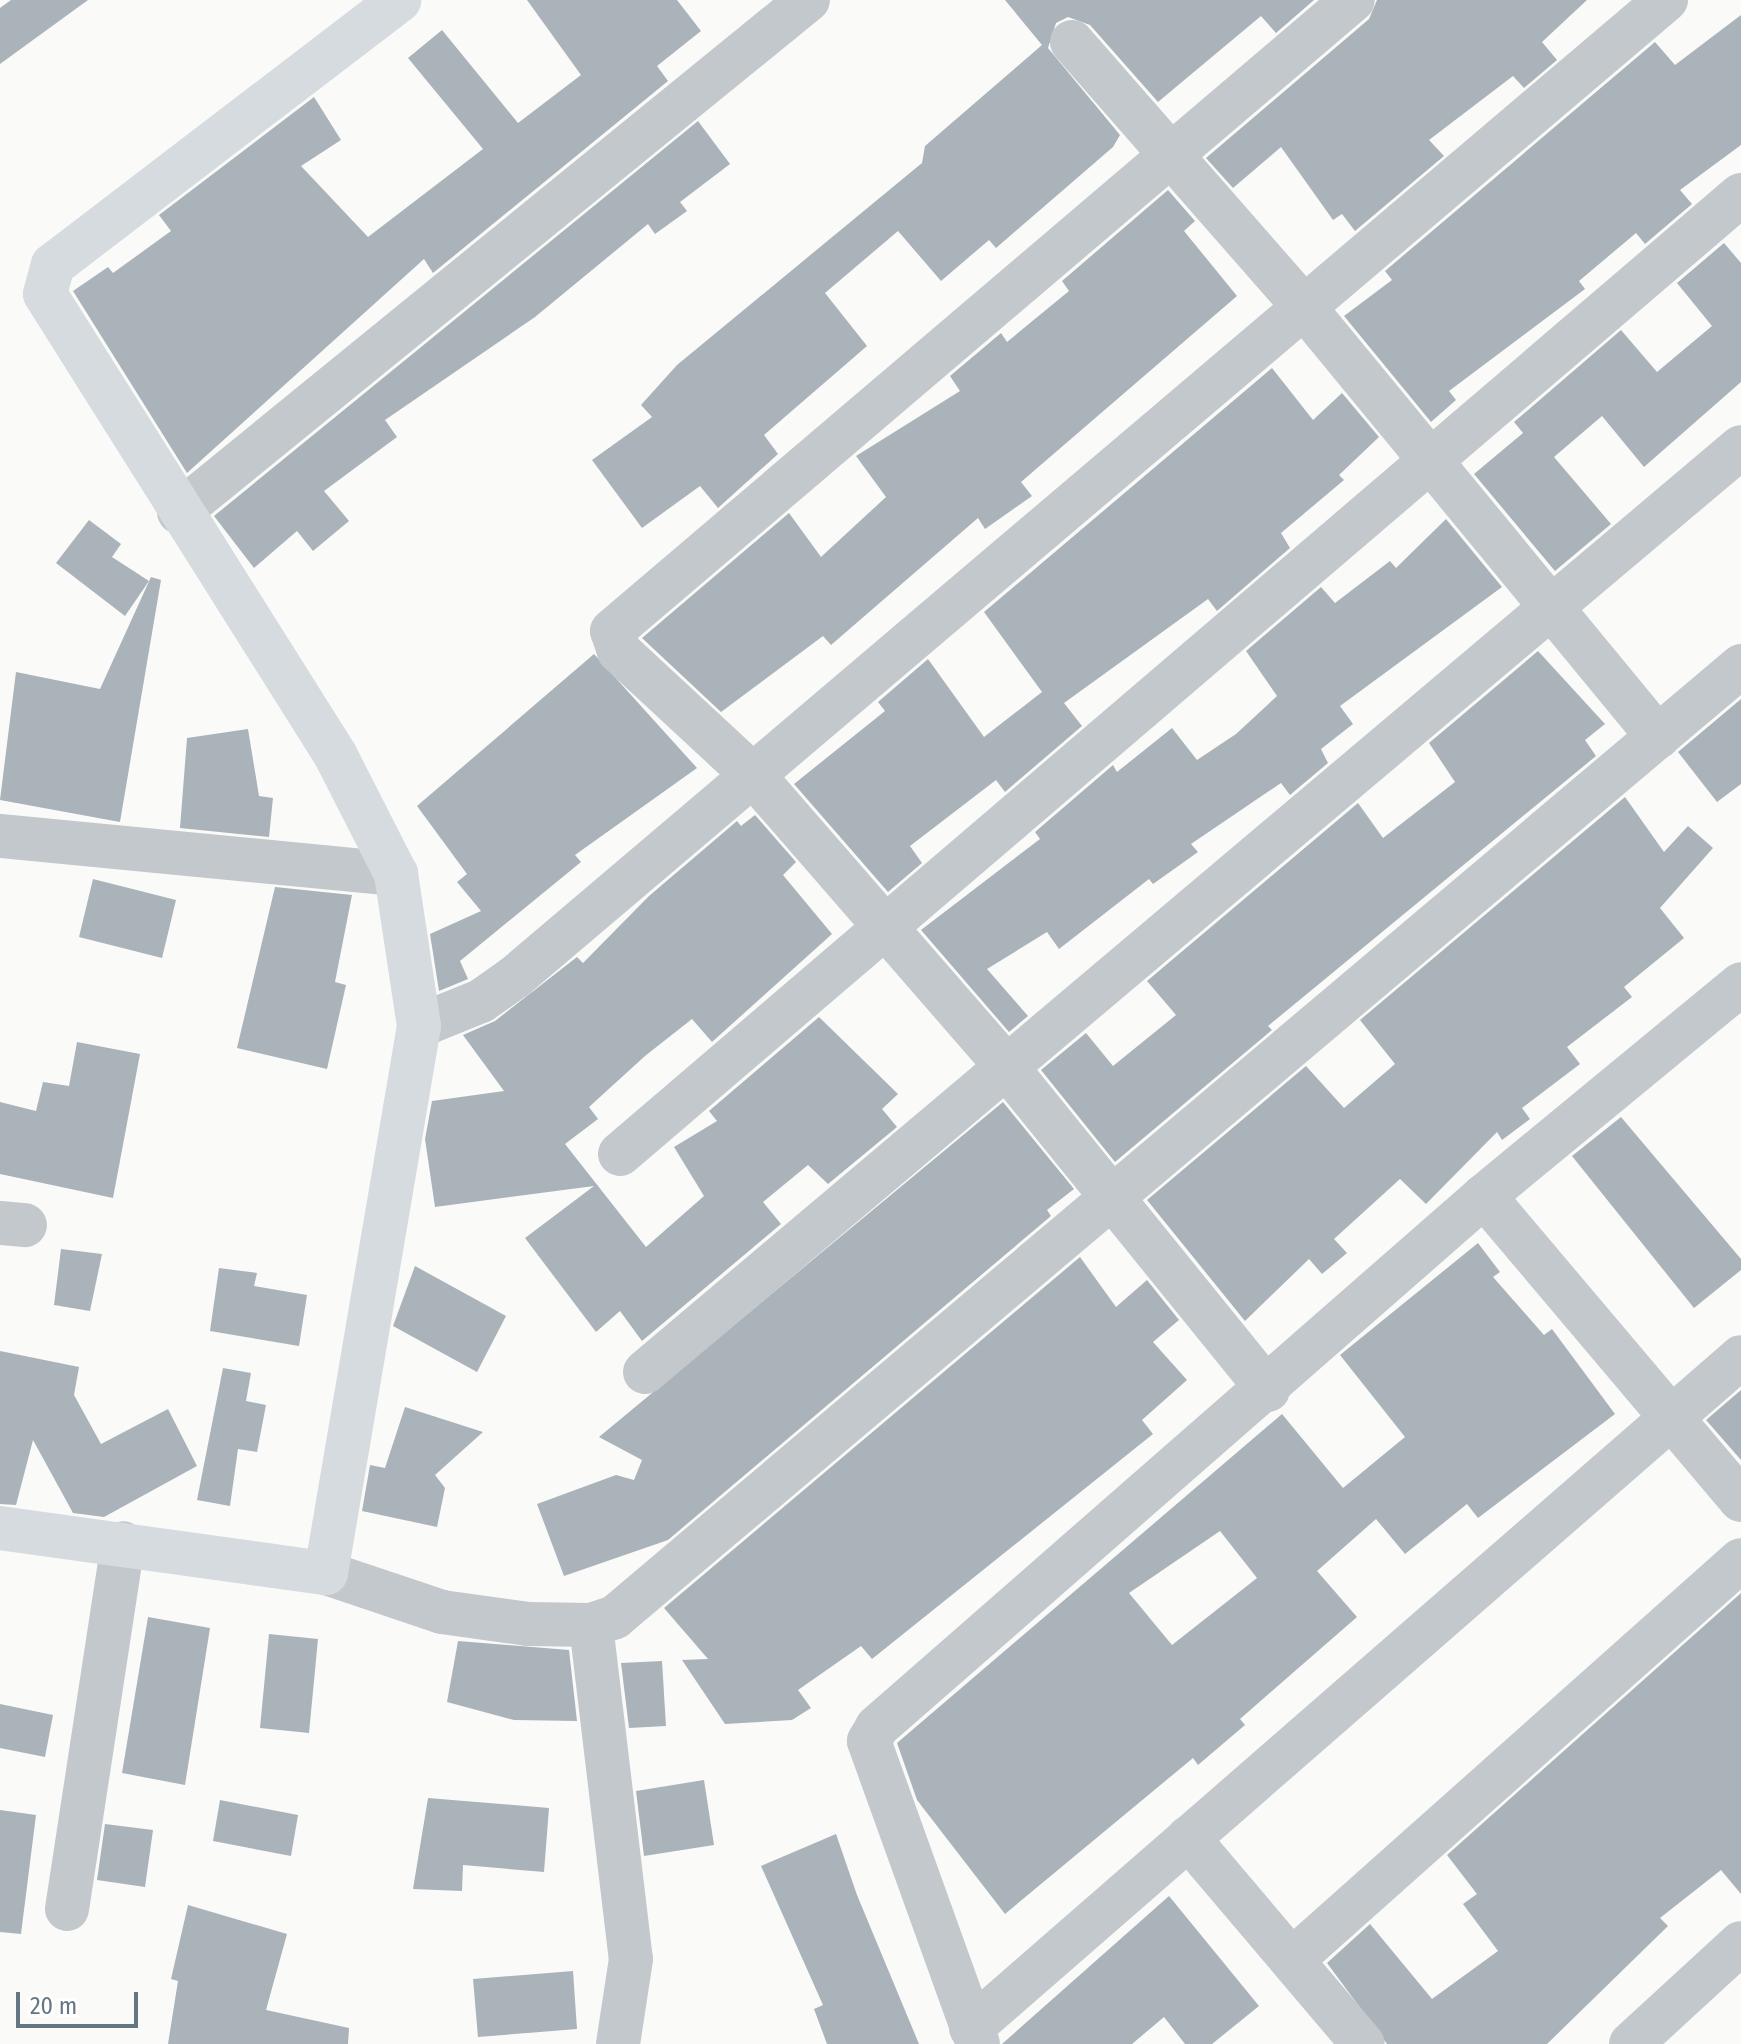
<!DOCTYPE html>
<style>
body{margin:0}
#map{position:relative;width:1741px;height:2044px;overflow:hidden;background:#fafaf8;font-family:"Fira Sans Condensed",sans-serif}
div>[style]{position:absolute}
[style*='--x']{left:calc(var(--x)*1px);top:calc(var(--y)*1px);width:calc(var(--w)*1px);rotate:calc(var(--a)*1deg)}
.building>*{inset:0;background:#aab3b9}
.street>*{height:44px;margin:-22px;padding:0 22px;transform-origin:22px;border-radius:22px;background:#c3c8cc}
.secondary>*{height:44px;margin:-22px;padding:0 22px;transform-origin:22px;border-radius:22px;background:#d6dbdf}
span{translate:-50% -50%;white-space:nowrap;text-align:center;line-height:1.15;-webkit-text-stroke:8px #fff;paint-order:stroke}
.scale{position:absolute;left:16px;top:1992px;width:122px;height:36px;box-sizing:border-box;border:4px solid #657683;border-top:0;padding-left:10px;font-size:24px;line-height:28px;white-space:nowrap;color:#657683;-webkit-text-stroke:6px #fff;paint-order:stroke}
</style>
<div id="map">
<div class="building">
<i style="clip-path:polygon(11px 0,88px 0,0 64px,0 8px)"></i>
<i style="clip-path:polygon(527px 0,677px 0,701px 31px,657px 66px,668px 81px,433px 273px,424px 259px,187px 473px,73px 291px,108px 267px,113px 273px,171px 231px,159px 215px,314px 97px,341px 140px,301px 166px,368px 237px,483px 149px,408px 58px,442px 30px,518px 123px,581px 75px)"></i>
<i style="clip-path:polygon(1005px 0,1314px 0,1276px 33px,1261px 16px,1158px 102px,1090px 25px,1068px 17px,1056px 23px,1048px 48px,1120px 135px,1113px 147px,996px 248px,989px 240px,941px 281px,898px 231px,825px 293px,867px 346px,764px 435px,778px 454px,718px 508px,700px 486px,642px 528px,592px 460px,652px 417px,641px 405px,677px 365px,922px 163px,925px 146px,1042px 45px)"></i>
<i style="clip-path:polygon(1377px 0,1587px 0,1542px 42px,1557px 60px,1524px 88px,1513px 76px,1429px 140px,1444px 156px,1355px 231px,1342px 214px,1333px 220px,1281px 147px,1233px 188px,1206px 158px,1369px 19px)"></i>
<i style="clip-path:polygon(1741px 15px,1741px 145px,1680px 190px,1692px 204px,1645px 244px,1636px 233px,1579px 281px,1585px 289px,1449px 391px,1456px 400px,1431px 422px,1344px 316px,1392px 280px,1385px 271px,1655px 42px,1675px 65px)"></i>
<i style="clip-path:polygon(698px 121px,730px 164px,680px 202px,687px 211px,655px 234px,648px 224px,535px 317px,385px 420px,397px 437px,324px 491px,349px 521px,313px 551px,297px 531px,254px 568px,214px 516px)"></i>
<i style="clip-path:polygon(1168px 190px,1195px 221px,1184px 231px,1237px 296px,1021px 482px,1032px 496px,985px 529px,978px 518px,831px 645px,823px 636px,721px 712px,642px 638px,789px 513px,821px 557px,886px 497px,856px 456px,960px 391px,950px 376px,1001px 333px,1007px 342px,1069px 291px,1062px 281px)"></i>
<i style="clip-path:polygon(1724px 243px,1741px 263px,1741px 382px,1644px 467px,1602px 416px,1554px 457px,1611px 524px,1555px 571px,1474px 474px,1523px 433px,1514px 422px,1621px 330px,1657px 372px,1712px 326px,1677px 283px)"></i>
<i style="clip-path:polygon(1272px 368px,1313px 420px,1342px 393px,1379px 437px,1339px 475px,1344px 480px,1281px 533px,1290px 548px,1217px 611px,1208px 599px,1064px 703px,1082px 726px,1005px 792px,996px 780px,910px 846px,922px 863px,888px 892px,794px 784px,885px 711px,878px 702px,928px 659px,984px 737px,1042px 692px,984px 612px)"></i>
<i style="clip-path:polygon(1446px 519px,1502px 587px,1340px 706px,1353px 724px,1321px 749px,1328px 763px,1290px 795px,1281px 783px,1191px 844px,1198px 852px,1153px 884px,1149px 879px,1059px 949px,1047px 932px,987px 969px,1028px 1016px,1009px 1032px,921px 930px,1040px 839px,1035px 832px,1113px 765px,1117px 772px,1172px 728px,1197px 760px,1236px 734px,1277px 696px,1246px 651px,1321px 587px,1335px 603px,1390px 561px,1396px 568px)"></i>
<i style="clip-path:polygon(89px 520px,121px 544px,112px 557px,149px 581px,125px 616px,56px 563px)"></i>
<i style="clip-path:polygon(151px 577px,161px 580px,120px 822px,0 800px,16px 672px,100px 689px)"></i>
<i style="clip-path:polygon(1538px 651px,1605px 724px,1585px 740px,1596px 756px,1268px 1026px,1272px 1030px,1115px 1162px,1041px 1070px,1086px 1033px,1113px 1066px,1176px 1015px,1147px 981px,1358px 803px,1383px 838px,1455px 782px,1429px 743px)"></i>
<i style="clip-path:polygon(594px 654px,697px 768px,575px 855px,581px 862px,460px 961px,468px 979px,439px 991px,430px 934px,481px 911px,457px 882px,467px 874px,417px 806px)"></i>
<i style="clip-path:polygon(1741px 699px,1741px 784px,1717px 802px,1678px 752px)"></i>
<i style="clip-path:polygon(248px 729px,259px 796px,273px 798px,269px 837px,180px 828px,187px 738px)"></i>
<i style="clip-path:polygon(1625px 797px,1664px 852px,1688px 826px,1713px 848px,1660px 908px,1684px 938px,1624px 987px,1632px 997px,1567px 1047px,1580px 1064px,1522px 1108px,1530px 1119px,1502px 1140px,1497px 1132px,1426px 1204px,1400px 1179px,1334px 1239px,1347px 1253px,1322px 1274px,1309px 1259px,1245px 1321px,1147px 1200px,1306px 1066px,1344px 1108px,1395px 1064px,1360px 1020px)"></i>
<i style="clip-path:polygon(755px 815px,796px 862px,783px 875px,832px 934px,712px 1042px,692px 1019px,645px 1056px,589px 1107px,598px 1119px,565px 1144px,646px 1247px,704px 1196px,674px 1147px,717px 1121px,709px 1111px,819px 1017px,898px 1094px,882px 1109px,897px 1127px,828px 1184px,808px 1165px,763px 1202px,781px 1224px,642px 1341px,620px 1311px,596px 1332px,525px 1238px,594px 1186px,435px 1207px,425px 1139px,432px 1101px,504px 1091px,463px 1035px,495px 1021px,577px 957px,583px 963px,649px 896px,737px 821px,741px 826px)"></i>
<i style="clip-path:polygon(93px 879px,176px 900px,162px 958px,79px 937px)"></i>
<i style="clip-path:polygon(275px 887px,352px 895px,335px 982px,346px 985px,327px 1069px,237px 1048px)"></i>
<i style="clip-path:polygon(77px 1042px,140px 1054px,113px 1198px,0 1174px,0 1102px,36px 1111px,43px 1082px,69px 1086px)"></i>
<i style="clip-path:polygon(1003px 1102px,1074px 1189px,1047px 1210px,1051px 1216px,668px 1540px,564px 1576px,537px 1504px,616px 1475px,634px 1480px,642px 1460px,599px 1437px)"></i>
<i style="clip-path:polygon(1621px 1117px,1741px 1259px,1741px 1270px,1694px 1308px,1572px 1156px)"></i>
<i style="clip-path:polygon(evenodd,1478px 1243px,1500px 1272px,1493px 1277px,1544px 1335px,1552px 1329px,1615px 1414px,1478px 1518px,1467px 1504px,1405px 1554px,1376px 1519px,1317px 1571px,1357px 1617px,1240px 1719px,1245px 1725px,1198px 1765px,1193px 1758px,1005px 1914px,917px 1800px,897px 1743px,1282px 1414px,1343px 1488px,1405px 1437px,1340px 1355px,1478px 1243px,1220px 1531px,1257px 1578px,1172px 1645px,1129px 1593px,1220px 1531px)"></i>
<i style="clip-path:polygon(61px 1249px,102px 1254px,90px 1311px,54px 1305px)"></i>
<i style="clip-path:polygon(1080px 1257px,1116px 1307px,1147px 1280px,1179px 1320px,1153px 1342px,1187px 1380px,1142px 1420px,1153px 1434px,872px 1659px,861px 1646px,798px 1690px,811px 1708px,792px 1720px,725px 1724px,682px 1660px,708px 1659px,664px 1608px)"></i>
<i style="clip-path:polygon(415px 1266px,506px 1316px,477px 1372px,393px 1326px)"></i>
<i style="clip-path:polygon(219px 1268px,257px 1273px,254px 1286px,307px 1295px,299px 1346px,210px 1331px)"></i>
<i style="clip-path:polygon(0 1351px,79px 1367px,74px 1395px,101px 1444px,168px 1409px,197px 1466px,104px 1517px,73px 1513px,33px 1440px,16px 1505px,0 1504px)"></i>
<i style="clip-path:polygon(223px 1368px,251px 1373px,246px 1401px,266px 1405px,257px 1452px,238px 1449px,230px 1506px,197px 1500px)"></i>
<i style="clip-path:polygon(1741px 1390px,1741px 1460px,1706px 1420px)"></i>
<i style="clip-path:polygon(405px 1407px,483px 1432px,435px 1475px,445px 1488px,437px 1527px,362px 1511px,370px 1465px,385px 1468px)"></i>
<i style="clip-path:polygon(1741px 1593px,1741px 1894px,1721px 1870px,1660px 1918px,1668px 1926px,1547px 2044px,1387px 2044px,1327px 1963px,1370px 1924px,1432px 1999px,1498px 1951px,1463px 1904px,1477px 1894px,1447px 1855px)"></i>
<i style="clip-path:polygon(148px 1617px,210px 1628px,185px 1785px,122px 1773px)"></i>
<i style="clip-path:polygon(269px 1634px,318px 1639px,309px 1733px,260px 1728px)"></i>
<i style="clip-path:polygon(458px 1641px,569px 1650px,577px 1721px,514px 1720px,447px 1702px)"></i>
<i style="clip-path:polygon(662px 1661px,666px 1726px,629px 1728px,621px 1663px)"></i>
<i style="clip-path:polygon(0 1704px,53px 1715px,45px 1757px,0 1748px)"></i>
<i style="clip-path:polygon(704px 1780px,714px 1845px,644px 1856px,636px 1791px)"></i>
<i style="clip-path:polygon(428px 1798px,549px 1808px,544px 1872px,463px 1865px,462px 1891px,413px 1889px)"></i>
<i style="clip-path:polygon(220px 1800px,298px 1815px,291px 1856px,213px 1841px)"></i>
<i style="clip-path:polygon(0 1810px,36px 1815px,21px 1934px,0 1932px)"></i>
<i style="clip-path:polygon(105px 1824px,153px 1830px,145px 1887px,97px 1880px)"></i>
<i style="clip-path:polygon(836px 1834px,857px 1895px,919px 2044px,827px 2044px,814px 2009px,823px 2005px,761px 1866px)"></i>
<i style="clip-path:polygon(1169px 1896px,1259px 2006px,1212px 2044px,1185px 2044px,1164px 2017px,1132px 2044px,1002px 2044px)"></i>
<i style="clip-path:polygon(188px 1905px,287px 1934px,266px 2010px,349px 2028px,348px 2044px,168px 2044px,178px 1981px,171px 1979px)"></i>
<i style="clip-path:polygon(573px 1971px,577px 2029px,478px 2037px,473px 1979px)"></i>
</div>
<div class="street">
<i style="--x:1072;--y:42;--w:352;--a:48.8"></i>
<i style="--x:1304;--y:307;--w:557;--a:50.54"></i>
<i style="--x:179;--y:512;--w:811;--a:-39.15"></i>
<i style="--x:0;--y:836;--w:398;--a:5.5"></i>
<i style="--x:419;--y:1026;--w:67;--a:-22"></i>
<i style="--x:481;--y:1001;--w:42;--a:-35.2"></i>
<i style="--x:515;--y:977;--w:1510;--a:-40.33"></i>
<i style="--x:620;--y:1154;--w:1475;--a:-40.55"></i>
<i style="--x:1484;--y:1196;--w:398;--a:49.8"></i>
<i style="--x:0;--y:1223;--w:25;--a:5"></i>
<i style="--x:645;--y:1372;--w:1434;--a:-40.16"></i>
<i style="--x:1268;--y:1390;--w:417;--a:-129"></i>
<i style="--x:1006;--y:1066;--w:381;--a:-131"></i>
<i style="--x:756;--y:778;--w:187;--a:-137.2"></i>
<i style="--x:619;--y:651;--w:21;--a:-109"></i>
<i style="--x:612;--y:631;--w:973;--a:-40.42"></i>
<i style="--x:326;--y:1573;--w:122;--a:18.6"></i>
<i style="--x:442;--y:1612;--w:88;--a:7.9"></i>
<i style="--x:529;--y:1624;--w:62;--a:0.9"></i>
<i style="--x:591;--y:1625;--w:25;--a:-18"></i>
<i style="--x:615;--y:1617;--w:1474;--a:-40.18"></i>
<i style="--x:591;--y:1625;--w:336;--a:83.2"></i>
<i style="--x:631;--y:1959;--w:86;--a:98.7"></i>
<i style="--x:1188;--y:1838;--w:270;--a:49.7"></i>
<i style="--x:67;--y:1909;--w:370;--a:-81.3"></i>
<i style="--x:1292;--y:1960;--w:601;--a:-41.7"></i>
<i style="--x:971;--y:2028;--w:1021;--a:-41.07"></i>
<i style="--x:978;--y:2044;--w:322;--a:-109.8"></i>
<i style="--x:869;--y:1741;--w:16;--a:-60"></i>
<i style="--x:877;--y:1727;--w:806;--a:-41.18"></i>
<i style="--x:1484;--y:1196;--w:333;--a:-39.5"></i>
<i style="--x:1631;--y:2044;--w:149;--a:-42.6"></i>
</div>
<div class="secondary">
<i style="--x:0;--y:1528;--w:329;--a:7.9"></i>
<i style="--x:326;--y:1573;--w:555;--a:-80.35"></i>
<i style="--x:419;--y:1026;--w:154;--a:-98.6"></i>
<i style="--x:396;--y:874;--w:132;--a:-117"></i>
<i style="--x:336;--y:756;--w:546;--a:-122.21"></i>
<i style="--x:45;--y:294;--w:30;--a:-75"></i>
<i style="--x:53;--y:265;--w:436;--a:-37.4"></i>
</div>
<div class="scale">20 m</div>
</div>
